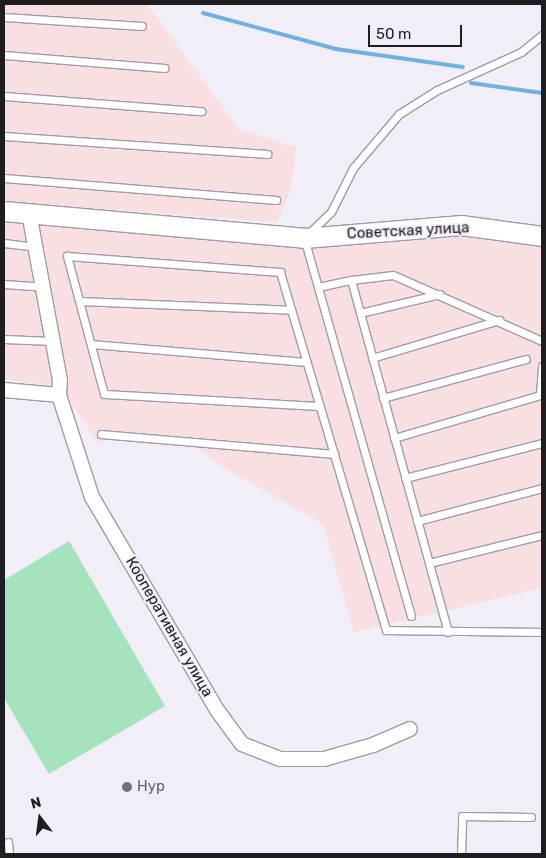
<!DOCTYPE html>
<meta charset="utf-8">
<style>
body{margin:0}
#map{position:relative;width:546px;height:858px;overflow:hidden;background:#f1eef7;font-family:Rubik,sans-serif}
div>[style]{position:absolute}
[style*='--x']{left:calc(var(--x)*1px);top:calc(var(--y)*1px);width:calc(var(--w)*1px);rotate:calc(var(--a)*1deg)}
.industrial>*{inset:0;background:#f9dee2}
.green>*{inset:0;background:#a5e3bf}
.stream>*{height:4px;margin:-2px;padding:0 2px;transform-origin:2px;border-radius:2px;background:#70b1e2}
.roads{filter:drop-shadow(1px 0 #9f9ca4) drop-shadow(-1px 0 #9f9ca4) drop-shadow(0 1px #9f9ca4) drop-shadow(0 -1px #9f9ca4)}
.service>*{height:7px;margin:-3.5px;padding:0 3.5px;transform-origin:3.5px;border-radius:3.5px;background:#fff}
.minor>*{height:14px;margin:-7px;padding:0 7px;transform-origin:7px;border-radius:7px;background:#fff}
.secondary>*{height:19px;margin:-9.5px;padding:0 9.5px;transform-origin:9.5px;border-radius:9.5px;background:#fff}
.dots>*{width:14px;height:14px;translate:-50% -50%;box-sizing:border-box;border:2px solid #f1eef7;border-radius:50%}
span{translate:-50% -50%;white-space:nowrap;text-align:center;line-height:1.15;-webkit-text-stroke:4px #f1eef7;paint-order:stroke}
.street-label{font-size:15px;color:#1f1d21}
.worship-label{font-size:15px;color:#5b616d}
.left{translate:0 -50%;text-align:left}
.frame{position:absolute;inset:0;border:5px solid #1f1d21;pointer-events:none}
.north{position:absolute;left:15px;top:793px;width:50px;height:50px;-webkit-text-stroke:4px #f1eef7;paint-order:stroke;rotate:345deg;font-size:14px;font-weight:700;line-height:20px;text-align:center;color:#1f1d21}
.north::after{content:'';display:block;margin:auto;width:18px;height:22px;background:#1f1d21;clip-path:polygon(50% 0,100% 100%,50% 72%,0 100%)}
.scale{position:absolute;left:368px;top:25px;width:94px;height:22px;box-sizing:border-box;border:2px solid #1f1d21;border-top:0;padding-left:6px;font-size:15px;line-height:18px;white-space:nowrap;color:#1f1d21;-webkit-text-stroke:4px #f1eef7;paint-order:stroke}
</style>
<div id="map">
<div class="industrial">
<i style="clip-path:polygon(4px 4px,147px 4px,239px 129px,296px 147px,291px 189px,277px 222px,4px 202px)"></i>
<i style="clip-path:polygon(4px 218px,282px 238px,463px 231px,542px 242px,542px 588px,354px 632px,323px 524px,223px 467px,199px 448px,136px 434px,97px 442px,61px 387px,4px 379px)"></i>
</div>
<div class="green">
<i style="clip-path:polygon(69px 541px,165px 706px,49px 774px,4px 698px,4px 580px)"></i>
</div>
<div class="stream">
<i style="--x:203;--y:13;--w:138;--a:15.1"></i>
<i style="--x:336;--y:49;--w:128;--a:8.1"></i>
<i style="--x:471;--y:83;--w:72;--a:8"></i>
</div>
<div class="roads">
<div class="service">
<i style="--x:4;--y:17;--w:138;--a:3.7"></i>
<i style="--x:4;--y:55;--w:161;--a:4.6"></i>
<i style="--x:4;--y:96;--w:198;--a:4.4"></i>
<i style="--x:4;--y:136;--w:264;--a:3.9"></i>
<i style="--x:4;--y:178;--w:273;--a:4.6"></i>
<i style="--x:4;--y:243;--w:32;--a:7"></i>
<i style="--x:351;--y:280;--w:42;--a:-6.8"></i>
<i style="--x:393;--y:275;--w:163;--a:23.9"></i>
<i style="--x:4;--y:284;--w:39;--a:4"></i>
<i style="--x:318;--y:287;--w:34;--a:-12"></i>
<i style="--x:351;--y:280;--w:365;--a:74.6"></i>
<i style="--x:80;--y:301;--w:211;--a:2.4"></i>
<i style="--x:360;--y:313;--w:82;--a:-13.4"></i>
<i style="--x:4;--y:339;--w:48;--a:2.4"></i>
<i style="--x:91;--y:344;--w:216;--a:4.8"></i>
<i style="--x:372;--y:358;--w:133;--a:-16.7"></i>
<i style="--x:383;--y:398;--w:148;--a:-15.3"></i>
<i style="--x:319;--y:406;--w:215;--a:-176.8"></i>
<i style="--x:104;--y:394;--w:143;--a:-105"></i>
<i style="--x:67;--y:256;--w:214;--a:4.3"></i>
<i style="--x:280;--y:272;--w:373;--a:73.5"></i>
<i style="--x:386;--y:630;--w:156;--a:0.7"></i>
<i style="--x:101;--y:434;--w:234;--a:4.9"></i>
<i style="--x:394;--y:438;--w:152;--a:-16.4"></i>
<i style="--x:540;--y:395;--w:29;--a:-86"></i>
<i style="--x:405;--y:478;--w:141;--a:-14.3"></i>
<i style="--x:417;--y:521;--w:129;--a:-14.8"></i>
<i style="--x:429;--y:563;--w:116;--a:-13.9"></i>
<i style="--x:411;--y:616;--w:393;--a:-105.8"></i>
<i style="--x:304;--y:238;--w:37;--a:-44"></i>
<i style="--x:331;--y:212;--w:49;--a:-63.4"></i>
<i style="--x:353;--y:168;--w:71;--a:-49.6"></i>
<i style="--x:399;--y:114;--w:45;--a:-32.3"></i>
<i style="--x:437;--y:90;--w:92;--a:-24.3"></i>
<i style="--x:521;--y:52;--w:27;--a:-39"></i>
<i style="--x:8;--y:842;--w:12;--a:85"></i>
<i style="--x:461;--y:854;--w:38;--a:-88"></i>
<i style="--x:462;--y:816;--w:69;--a:0.8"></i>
</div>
<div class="minor">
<i style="--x:29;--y:213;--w:170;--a:79.5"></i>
<i style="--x:60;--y:380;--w:15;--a:94"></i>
<i style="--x:4;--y:390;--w:55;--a:5.2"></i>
<i style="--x:59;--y:395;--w:107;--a:72.1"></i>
<i style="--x:92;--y:497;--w:247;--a:59.6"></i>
<i style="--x:217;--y:710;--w:42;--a:53.7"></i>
<i style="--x:242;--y:744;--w:41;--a:21.5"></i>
<i style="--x:280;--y:759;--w:44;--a:0"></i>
<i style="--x:324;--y:759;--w:51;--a:-15.9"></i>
<i style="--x:373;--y:745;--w:40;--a:-23.4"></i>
</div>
<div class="secondary">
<i style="--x:4;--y:211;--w:301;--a:5.1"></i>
<i style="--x:304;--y:238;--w:158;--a:-4.7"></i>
<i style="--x:461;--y:225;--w:82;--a:7.7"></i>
</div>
</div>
<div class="dots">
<i style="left:127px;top:787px;background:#6b7280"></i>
</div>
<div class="street-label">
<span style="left:408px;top:231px;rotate:-3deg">Советская улица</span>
<span style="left:169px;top:627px;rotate:60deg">Кооперативная улица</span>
</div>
<div class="worship-label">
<span class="left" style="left:137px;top:787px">Нур</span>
</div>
<div class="frame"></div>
<div class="north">N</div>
<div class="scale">50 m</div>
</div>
